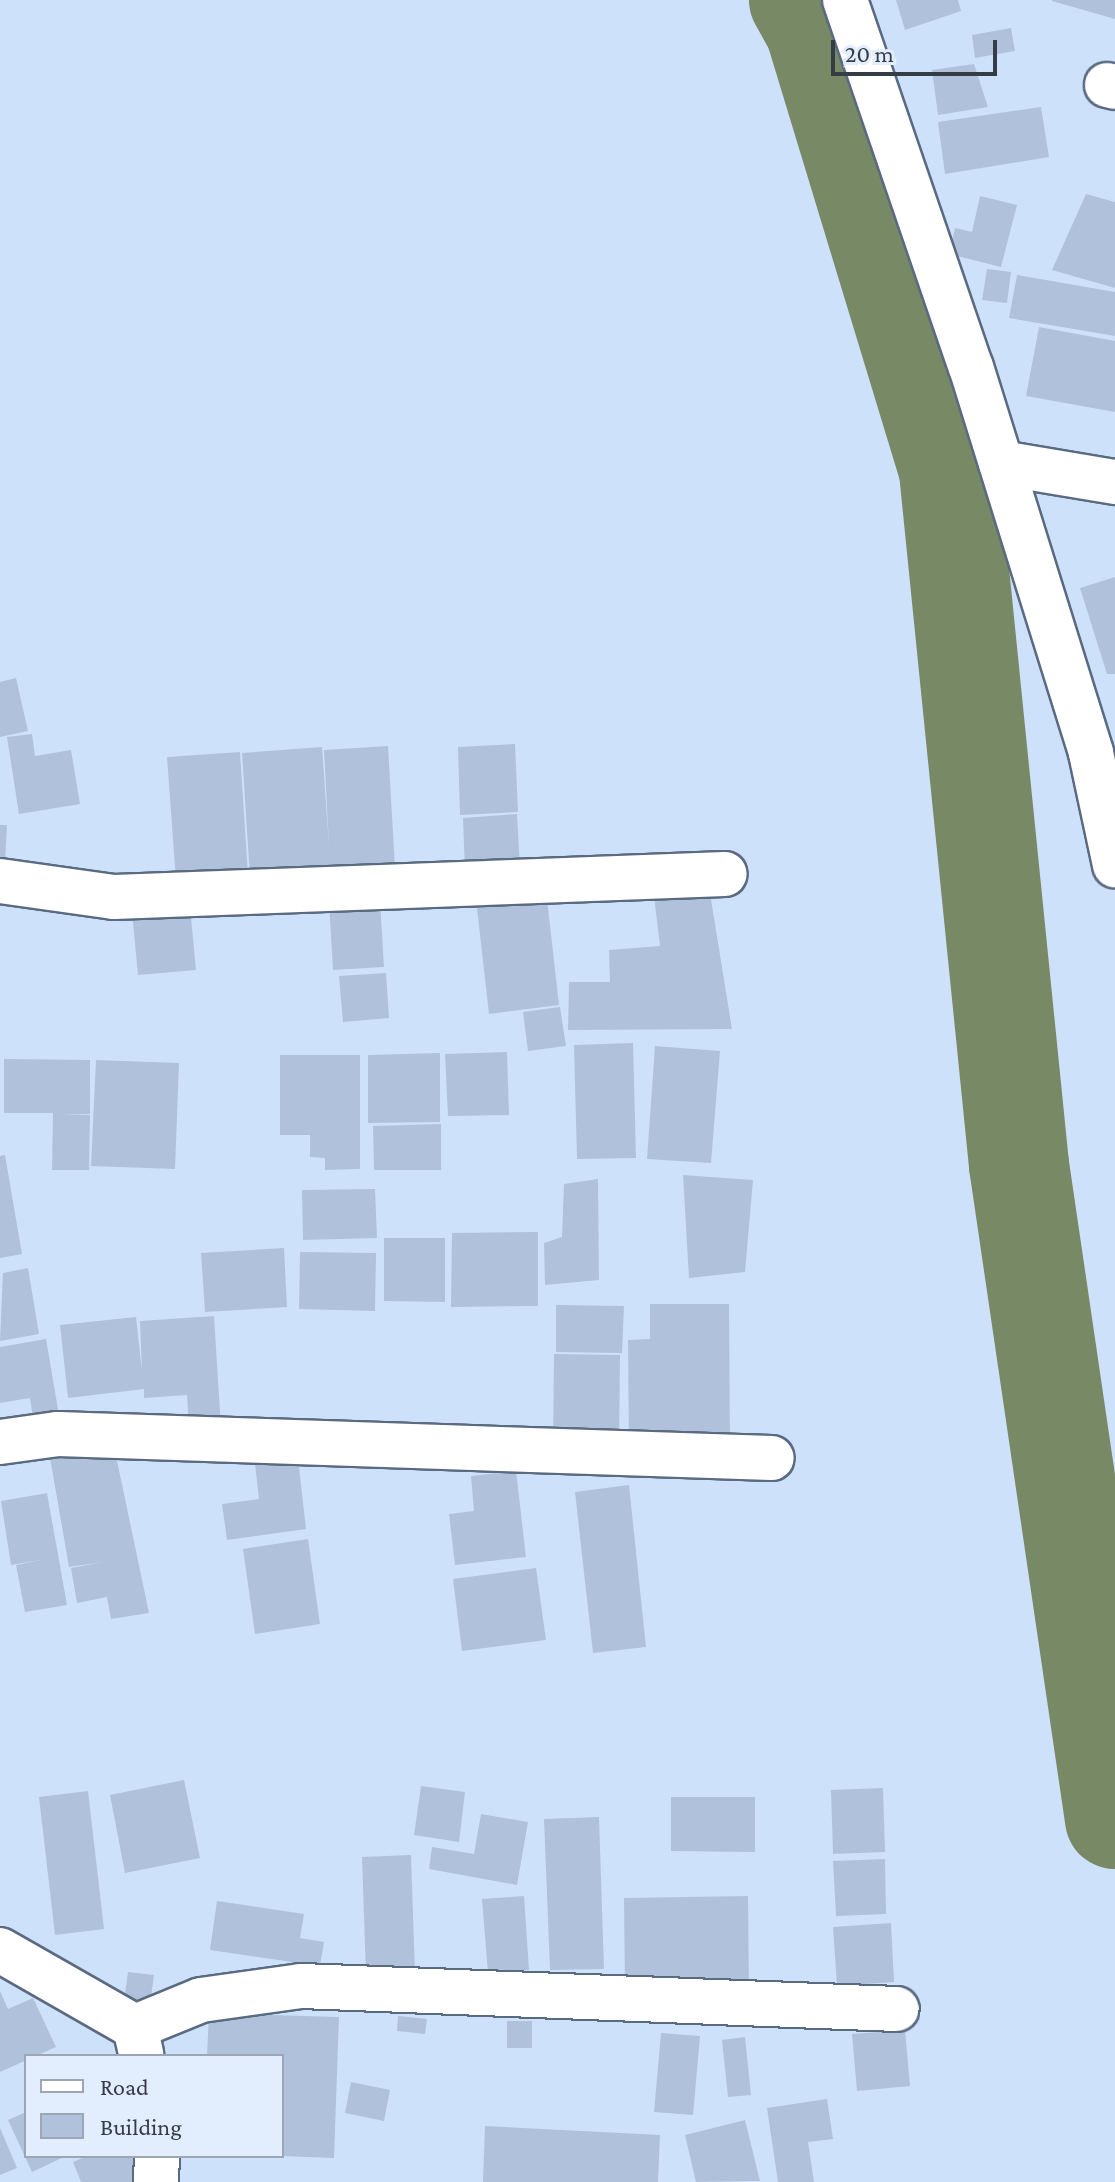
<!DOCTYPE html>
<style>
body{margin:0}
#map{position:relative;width:1115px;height:2182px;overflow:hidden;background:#cee1fb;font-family:"Crimson Pro",serif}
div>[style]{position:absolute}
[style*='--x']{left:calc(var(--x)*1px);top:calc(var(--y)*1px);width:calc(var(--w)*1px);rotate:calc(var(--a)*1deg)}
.river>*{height:100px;margin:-50px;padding:0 50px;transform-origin:50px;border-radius:50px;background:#778965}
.building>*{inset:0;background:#b0c2db}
.roads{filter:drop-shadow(2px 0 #5a6a80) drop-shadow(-2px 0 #5a6a80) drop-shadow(0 2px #5a6a80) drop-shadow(0 -2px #5a6a80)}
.minor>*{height:44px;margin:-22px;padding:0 22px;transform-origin:22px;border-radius:22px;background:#fff}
span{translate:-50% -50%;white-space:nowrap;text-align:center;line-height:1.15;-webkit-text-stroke:7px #e2edfd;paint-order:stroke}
.legend{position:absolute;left:24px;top:2054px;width:260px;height:104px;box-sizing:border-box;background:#e2edfd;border:2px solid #9ca6b4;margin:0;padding:10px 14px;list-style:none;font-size:24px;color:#343c46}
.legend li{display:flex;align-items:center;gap:16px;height:40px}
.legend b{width:40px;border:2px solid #9ca6b4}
.scale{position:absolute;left:831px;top:40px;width:166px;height:36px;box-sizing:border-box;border:4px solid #343c46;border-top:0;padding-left:10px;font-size:24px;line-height:28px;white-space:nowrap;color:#343c46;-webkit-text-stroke:6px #e2edfd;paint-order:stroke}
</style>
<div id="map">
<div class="river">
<i style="--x:799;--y:0;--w:33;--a:61"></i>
<i style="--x:815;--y:29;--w:462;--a:73.1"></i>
<i style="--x:949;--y:471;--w:698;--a:84.24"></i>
<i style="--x:1019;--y:1165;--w:661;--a:81.65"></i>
</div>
<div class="building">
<i style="clip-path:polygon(896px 0,958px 0,961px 11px,905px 30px)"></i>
<i style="clip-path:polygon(1052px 0,1115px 0,1115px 19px,1052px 1px)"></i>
<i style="clip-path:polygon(1011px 28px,1015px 51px,975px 58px,972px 35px)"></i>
<i style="clip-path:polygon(974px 64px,988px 107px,938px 115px,932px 70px)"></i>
<i style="clip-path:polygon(1041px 107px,1049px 157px,945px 174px,938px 122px)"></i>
<i style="clip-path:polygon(1086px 194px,1115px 202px,1115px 288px,1052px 270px)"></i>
<i style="clip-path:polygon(980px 196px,1017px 205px,1001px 267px,949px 254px,955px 228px,972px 232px)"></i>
<i style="clip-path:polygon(987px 269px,1011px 272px,1007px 303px,982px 300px)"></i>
<i style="clip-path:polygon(1017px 275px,1115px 292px,1115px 336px,1009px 318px)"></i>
<i style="clip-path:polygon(1039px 327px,1115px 341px,1115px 412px,1026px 396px)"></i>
<i style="clip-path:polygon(1115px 577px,1115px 674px,1107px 674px,1080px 588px)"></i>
<i style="clip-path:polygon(16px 678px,28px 731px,0 737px,0 682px)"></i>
<i style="clip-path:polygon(32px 734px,35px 756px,71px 750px,80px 804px,19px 814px,7px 737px)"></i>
<i style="clip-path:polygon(515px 744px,518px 812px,460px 815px,458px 747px)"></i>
<i style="clip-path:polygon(388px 746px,395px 868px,250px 877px,242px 753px,322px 747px,329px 846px,324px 750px)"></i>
<i style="clip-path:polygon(240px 752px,248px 875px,176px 881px,167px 757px)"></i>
<i style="clip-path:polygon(517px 814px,520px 869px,465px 872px,463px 818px)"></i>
<i style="clip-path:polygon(0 825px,7px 825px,5px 861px,0 861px)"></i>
<i style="clip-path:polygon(709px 887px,732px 1029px,568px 1030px,569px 982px,610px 982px,609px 950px,660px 946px,654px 896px)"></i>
<i style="clip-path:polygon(547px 899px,559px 1005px,489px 1014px,477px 908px)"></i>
<i style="clip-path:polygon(380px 901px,384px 967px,333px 970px,329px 903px)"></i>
<i style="clip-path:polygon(190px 907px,196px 970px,138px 975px,132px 912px)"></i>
<i style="clip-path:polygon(386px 973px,389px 1018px,343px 1022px,339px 976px)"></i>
<i style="clip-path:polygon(560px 1007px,566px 1046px,528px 1051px,523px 1012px)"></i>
<i style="clip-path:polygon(633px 1043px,636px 1158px,577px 1159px,574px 1045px)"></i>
<i style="clip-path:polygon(655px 1046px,720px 1051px,711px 1163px,647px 1159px)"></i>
<i style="clip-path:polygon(507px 1052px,509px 1115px,448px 1116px,445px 1054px)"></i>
<i style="clip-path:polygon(440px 1053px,440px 1122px,368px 1123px,368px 1055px)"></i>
<i style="clip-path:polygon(280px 1055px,360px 1055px,360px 1169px,325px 1170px,325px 1158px,310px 1157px,310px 1135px,280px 1135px)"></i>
<i style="clip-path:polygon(4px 1059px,90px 1060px,90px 1114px,62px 1115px,90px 1115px,89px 1170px,52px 1170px,53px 1113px,4px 1113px)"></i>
<i style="clip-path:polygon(96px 1060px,179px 1063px,175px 1169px,91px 1166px)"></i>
<i style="clip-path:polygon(441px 1124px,441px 1170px,374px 1170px,373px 1126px)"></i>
<i style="clip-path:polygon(5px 1155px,22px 1254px,0 1258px,0 1156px)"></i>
<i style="clip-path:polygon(683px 1175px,753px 1180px,745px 1272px,689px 1278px)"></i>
<i style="clip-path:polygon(598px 1179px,599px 1280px,545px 1285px,544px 1243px,562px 1237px,564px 1184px)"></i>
<i style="clip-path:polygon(375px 1189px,377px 1238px,303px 1240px,302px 1190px)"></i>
<i style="clip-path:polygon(538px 1232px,538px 1306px,451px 1307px,452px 1233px)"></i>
<i style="clip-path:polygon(384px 1238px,445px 1238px,445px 1302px,384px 1301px)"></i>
<i style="clip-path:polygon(284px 1248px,287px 1307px,205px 1312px,201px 1253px)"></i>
<i style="clip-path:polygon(300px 1252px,376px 1253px,375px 1311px,299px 1309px)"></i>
<i style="clip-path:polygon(28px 1268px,39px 1334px,0 1341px,3px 1273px)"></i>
<i style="clip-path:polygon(650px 1304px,729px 1304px,730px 1450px,629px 1451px,628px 1340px,650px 1339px)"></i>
<i style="clip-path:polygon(556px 1305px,624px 1306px,622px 1353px,556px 1352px)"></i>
<i style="clip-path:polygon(214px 1316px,221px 1428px,189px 1430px,187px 1395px,144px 1398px,144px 1389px,68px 1398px,60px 1325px,136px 1317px,142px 1371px,140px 1321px)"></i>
<i style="clip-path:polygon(46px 1339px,60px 1421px,34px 1425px,30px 1398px,0 1403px,0 1347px)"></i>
<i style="clip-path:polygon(554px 1354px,620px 1355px,619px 1445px,553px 1445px)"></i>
<i style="clip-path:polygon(48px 1446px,115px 1451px,149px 1613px,111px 1619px,107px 1597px,77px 1603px,71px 1568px,103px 1562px,69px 1567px)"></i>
<i style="clip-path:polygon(298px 1458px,306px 1529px,227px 1540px,222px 1504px,259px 1499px,255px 1464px)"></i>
<i style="clip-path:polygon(516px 1471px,526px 1557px,455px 1565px,449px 1514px,474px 1511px,471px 1476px)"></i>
<i style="clip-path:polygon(629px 1485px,646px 1647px,593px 1653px,575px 1492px)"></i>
<i style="clip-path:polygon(47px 1493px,67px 1605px,25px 1612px,16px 1565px,46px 1559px,11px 1565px,1px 1501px)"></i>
<i style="clip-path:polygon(308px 1539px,320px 1624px,255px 1634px,243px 1549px)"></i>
<i style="clip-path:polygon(536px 1568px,546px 1640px,462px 1651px,453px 1579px)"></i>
<i style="clip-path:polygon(184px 1780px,200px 1858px,125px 1873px,110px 1795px)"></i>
<i style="clip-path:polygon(421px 1786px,465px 1792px,459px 1842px,414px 1835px)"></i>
<i style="clip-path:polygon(883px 1788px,885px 1852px,833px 1854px,831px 1790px)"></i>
<i style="clip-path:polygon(88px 1791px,104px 1929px,55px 1935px,39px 1797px)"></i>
<i style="clip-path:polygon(671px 1797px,755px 1797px,755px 1852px,671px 1851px)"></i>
<i style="clip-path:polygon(481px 1814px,528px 1822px,517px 1885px,429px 1869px,432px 1847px,474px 1854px)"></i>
<i style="clip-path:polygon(599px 1817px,604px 1969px,550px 1970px,544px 1819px)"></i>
<i style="clip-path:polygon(411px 1855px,415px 1974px,366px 1976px,362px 1857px)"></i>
<i style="clip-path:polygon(885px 1859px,886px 1914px,836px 1916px,833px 1861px)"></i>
<i style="clip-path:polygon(524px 1896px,529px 1970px,488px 1973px,482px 1899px)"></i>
<i style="clip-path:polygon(748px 1896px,749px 1993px,625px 1994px,624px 1898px)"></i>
<i style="clip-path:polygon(217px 1901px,304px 1914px,300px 1938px,324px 1942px,320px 1966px,210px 1950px)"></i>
<i style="clip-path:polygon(891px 1923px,894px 1982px,837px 1986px,833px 1927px)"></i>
<i style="clip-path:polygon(128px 1972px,154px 1975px,144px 2048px,118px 2045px)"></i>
<i style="clip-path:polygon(0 1991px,8px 2009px,33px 1998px,56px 2047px,0 2072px)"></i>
<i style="clip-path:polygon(209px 2013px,339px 2017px,334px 2158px,282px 2156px,282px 2056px,207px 2056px)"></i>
<i style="clip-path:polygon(398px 2016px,427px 2019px,425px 2034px,397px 2031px)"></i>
<i style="clip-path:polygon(507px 2021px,532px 2021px,532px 2048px,507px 2048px)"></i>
<i style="clip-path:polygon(905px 2030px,910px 2086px,857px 2091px,852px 2034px)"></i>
<i style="clip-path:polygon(661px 2033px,700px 2036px,693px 2115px,654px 2112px)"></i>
<i style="clip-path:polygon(745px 2037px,751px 2095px,728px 2097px,722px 2040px)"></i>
<i style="clip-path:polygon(351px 2082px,390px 2090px,384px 2121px,345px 2113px)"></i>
<i style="clip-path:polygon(827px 2099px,833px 2139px,808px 2142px,814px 2182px,778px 2182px,767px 2108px)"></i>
<i style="clip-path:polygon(26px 2112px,26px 2156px,66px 2156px,32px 2172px,8px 2120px)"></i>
<i style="clip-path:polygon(745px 2120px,760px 2181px,696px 2182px,685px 2135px)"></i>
<i style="clip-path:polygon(485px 2126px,660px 2135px,658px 2182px,483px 2182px)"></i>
<i style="clip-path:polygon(0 2128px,17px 2168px,0 2175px)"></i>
<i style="clip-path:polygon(87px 2156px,139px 2156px,139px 2182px,81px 2182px,73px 2162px)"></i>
</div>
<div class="roads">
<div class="minor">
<i style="--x:845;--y:0;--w:388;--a:71.1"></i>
<i style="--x:971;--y:367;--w:404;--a:72.7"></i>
<i style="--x:1091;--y:753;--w:115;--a:77.9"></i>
<i style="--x:1107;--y:85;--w:8;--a:14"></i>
<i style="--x:1001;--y:463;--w:116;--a:9.5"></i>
<i style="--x:0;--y:881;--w:115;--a:8"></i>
<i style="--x:114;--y:897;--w:611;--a:-2.16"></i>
<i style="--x:0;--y:1442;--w:59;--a:-7.9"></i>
<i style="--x:58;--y:1434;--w:714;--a:1.93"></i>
<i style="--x:0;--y:1950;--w:155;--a:29.7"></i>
<i style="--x:135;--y:2027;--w:28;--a:77"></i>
<i style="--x:135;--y:2027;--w:71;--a:-22.2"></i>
<i style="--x:201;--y:2000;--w:101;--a:-8"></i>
<i style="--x:301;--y:1986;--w:596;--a:2.21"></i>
<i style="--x:156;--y:2182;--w:26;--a:-88"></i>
</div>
</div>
<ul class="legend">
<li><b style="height:10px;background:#fff"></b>Road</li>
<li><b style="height:22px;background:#b0c2db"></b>Building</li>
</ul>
<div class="scale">20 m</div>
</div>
